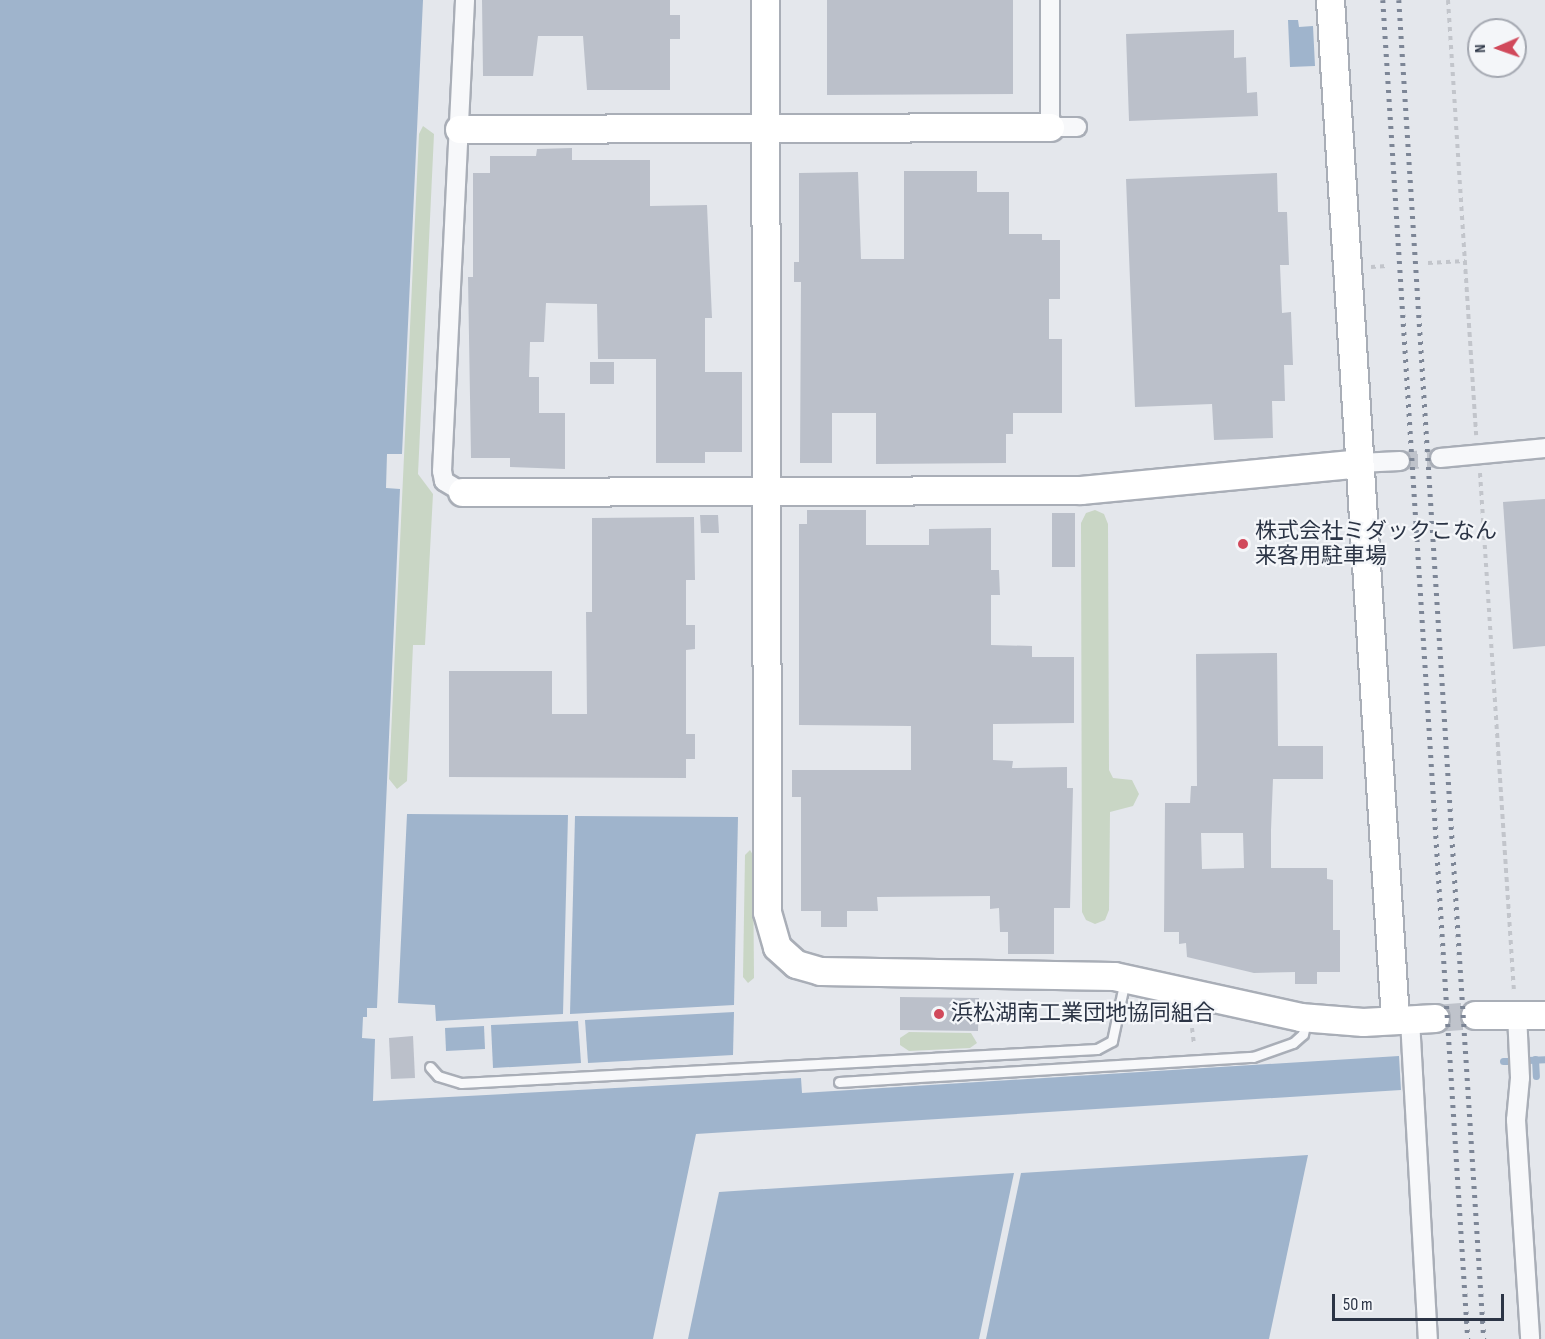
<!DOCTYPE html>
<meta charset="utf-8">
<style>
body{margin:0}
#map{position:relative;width:1545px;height:1339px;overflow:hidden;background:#e4e7ec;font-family:"Sofia Sans Condensed","Noto Sans JP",sans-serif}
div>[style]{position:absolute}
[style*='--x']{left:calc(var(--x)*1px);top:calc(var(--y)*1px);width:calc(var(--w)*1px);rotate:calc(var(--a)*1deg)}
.green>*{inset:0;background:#c9d6c5}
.water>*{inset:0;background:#9fb4cc}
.stream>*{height:7px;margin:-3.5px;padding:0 3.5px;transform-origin:3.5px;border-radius:3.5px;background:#9fb4cc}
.building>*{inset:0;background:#bbc0ca}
.street-tunnel>*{height:18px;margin-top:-9px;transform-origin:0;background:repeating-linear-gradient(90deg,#bfc3cb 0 18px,transparent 0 27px)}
.secondary-tunnel>*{height:27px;margin-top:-13.5px;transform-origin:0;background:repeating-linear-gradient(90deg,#bfc3cb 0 27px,transparent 0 41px)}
.path>*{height:4px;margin-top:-2px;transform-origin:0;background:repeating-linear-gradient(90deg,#c2c5cb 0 4.5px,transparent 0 9px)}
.roads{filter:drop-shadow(2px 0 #a9aeb7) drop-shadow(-2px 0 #a9aeb7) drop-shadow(0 2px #a9aeb7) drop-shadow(0 -2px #a9aeb7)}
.lane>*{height:9px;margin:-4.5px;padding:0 4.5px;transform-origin:4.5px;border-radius:4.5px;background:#f7f8fa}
.street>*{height:18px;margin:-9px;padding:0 9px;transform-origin:9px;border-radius:9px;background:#f7f8fa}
.secondary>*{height:27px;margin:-13.5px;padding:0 13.5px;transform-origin:13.5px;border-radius:13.5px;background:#fff}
.rail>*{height:4.5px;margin-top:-2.25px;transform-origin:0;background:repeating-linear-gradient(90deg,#7d8696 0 3px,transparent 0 9px)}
.dots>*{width:16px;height:16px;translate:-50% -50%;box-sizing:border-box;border:3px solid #f4f6f9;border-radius:50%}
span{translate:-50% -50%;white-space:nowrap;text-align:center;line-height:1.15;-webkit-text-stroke:4.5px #f4f6f9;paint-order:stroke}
.poi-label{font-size:22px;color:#2b3445}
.left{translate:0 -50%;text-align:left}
.north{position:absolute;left:1467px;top:18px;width:60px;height:60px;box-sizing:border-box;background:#f4f6f9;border:2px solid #a4a8b1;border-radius:50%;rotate:268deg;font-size:16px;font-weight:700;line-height:24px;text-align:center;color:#2b3445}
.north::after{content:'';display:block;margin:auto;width:21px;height:27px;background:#d1495b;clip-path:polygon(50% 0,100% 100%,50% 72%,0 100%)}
.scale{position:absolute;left:1332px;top:1294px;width:172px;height:27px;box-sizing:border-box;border:3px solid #2b3445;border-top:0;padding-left:8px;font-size:18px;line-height:21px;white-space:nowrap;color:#2b3445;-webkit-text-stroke:4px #f4f6f9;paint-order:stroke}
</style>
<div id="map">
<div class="green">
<i style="clip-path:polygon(423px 126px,434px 134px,418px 474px,433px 494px,425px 645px,413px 645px,407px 781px,397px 789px,389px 779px,419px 134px)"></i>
<i style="clip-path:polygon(1095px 510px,1104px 514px,1108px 524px,1109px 770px,1113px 778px,1132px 780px,1139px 794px,1133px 806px,1110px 812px,1109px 910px,1105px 920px,1095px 924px,1086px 920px,1082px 912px,1081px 523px,1086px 513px)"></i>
<i style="clip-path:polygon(750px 850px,753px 855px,754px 978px,748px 983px,743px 977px,745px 855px)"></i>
<i style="clip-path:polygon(909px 1032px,971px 1033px,977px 1043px,970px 1048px,909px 1051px,900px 1045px,900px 1038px)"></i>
</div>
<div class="water">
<i style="clip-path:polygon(0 0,423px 0,402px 454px,387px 454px,386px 488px,400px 489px,377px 1008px,367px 1008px,367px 1017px,363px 1017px,362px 1038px,375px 1039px,373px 1101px,801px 1078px,802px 1093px,1399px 1056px,1401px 1090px,696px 1134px,653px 1339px,0 1339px)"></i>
<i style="clip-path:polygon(1288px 20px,1298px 20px,1299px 27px,1313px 26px,1315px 66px,1290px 67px)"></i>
<i style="clip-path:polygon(407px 814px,568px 815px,563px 1014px,436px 1021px,435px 1005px,398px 1003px)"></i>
<i style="clip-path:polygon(575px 816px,738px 817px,734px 1005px,570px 1014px)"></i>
<i style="clip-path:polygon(734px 1012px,733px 1055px,588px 1063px,585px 1020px)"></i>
<i style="clip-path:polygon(578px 1021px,581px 1063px,493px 1068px,491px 1025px)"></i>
<i style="clip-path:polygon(484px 1026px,485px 1049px,446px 1051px,445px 1028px)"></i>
<i style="clip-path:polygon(1308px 1155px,1269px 1339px,986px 1339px,1021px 1173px)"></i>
<i style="clip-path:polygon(1014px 1173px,979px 1339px,688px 1339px,719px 1192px)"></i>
</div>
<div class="stream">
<i style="--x:1535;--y:1059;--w:17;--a:87"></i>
<i style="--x:1528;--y:1060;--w:17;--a:-3"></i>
<i style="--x:1503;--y:1061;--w:8;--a:0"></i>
</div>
<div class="building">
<i style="clip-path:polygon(482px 0,670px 0,670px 15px,680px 15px,680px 39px,670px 39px,670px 90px,587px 90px,583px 36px,538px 36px,533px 76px,483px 76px)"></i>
<i style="clip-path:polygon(827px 0,1013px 0,1013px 94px,827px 95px)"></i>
<i style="clip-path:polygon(1234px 30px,1234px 58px,1246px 57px,1247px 93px,1257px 92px,1258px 116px,1129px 121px,1126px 34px)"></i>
<i style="clip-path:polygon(572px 148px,572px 160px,650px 160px,650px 206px,707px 205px,712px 318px,705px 318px,705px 372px,742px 372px,742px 452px,705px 452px,705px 463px,656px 463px,656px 359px,598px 359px,597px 304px,546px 303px,544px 342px,530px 342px,529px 377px,539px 377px,539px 413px,565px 413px,565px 469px,510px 467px,510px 458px,471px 458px,468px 277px,473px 277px,473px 173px,490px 173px,490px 156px,536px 156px,537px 149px)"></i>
<i style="clip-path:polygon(904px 171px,977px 171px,977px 192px,1009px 192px,1009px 234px,1042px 234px,1042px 240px,1060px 240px,1060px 299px,1049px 299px,1049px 339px,1062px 339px,1062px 413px,1013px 413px,1013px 434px,1006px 434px,1006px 463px,876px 464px,876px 413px,832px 413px,832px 463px,800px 463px,801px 282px,794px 282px,794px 262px,799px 262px,799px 173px,858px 172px,861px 259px,904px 259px)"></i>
<i style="clip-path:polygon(1277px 173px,1278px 212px,1287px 212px,1289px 265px,1280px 265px,1282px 313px,1291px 312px,1293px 365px,1284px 365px,1285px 401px,1272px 401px,1273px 438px,1214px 440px,1212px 404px,1135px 407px,1126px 179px)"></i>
<i style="clip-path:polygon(590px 362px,614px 362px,614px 384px,590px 384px)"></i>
<i style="clip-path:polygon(1545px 499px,1545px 646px,1513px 649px,1503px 502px)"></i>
<i style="clip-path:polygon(807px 510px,866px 510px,866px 545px,929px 545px,929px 529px,991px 528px,991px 570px,999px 570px,1000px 595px,991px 595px,991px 645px,1032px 646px,1032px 657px,1074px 657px,1074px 723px,993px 724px,993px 760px,1013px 761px,1012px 768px,1067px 767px,1067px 788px,1073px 788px,1070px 908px,1054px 908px,1054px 954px,1008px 954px,1008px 932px,1000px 932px,999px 908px,990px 909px,990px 896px,877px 897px,878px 911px,847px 911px,847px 927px,821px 927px,821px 911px,801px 911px,801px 797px,792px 797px,792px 770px,911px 770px,911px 726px,799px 725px,799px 524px,807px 524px)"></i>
<i style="clip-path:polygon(1052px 513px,1075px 513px,1075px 567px,1052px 567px)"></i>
<i style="clip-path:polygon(700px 515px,718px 515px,719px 533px,701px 533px)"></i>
<i style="clip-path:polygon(694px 517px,695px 580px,686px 580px,686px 625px,695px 625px,695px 649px,686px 650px,686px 734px,695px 734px,695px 759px,686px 759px,686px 778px,449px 777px,449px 671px,552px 671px,552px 714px,587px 714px,586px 612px,592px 612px,592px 518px)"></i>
<i style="clip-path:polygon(evenodd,1277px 653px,1278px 746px,1323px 746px,1323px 779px,1273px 779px,1271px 830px,1271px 868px,1327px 868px,1327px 879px,1333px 880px,1333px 930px,1340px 930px,1340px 972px,1317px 972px,1317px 984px,1295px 984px,1295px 972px,1254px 973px,1187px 957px,1186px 943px,1179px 944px,1179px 932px,1164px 932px,1165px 803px,1190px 803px,1191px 786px,1197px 786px,1196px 654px,1277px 653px,1201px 833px,1243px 833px,1244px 868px,1202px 869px,1201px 833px)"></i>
<i style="clip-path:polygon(900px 997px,979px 998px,978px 1031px,900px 1030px)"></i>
<i style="clip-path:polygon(413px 1036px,415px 1078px,391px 1079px,389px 1038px)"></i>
</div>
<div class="street-tunnel">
<i style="--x:1400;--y:461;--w:40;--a:-4.3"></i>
</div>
<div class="secondary-tunnel">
<i style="--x:1435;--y:1018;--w:40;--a:-4.3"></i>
</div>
<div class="path">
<i style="--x:1448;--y:0;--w:436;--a:86.3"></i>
<i style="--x:1428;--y:263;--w:37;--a:-3"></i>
<i style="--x:1371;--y:267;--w:16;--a:-4"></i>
<i style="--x:1480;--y:473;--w:520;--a:86.25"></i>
<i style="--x:1192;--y:1028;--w:17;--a:83"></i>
</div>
<div class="roads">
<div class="lane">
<i style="--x:430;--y:1067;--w:12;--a:48"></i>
<i style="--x:438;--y:1076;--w:24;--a:17"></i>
<i style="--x:461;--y:1083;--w:637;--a:-3.06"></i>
<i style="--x:1097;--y:1049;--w:17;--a:-28"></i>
<i style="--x:1112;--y:1041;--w:62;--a:-78"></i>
<i style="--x:839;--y:1082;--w:415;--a:-3.5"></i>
<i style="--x:1253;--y:1057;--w:42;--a:-19.3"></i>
<i style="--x:1293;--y:1043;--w:13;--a:-42"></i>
<i style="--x:1303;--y:1034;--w:13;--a:-77"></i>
</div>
<div class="street">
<i style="--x:1050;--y:0;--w:127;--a:90"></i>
<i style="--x:1050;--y:127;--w:27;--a:0"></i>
<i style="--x:1440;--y:458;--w:105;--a:-5.4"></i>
<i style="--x:1359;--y:463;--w:41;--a:-2.8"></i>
<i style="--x:462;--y:492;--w:21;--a:-149"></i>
<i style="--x:444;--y:481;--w:10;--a:-101"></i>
<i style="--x:442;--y:471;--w:472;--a:-87.2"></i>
<i style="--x:1517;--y:1014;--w:64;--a:87.3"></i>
<i style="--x:1520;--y:1078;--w:42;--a:95.4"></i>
<i style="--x:1516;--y:1120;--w:219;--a:86.3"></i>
<i style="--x:1410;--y:1020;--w:320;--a:86.8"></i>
</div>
<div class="secondary">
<i style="--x:765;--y:0;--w:912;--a:89.87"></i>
<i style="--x:767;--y:912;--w:36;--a:74"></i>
<i style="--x:777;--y:947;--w:25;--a:42"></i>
<i style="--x:796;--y:964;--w:25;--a:16"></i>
<i style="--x:820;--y:971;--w:294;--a:1"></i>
<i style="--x:1114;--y:976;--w:190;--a:12.4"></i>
<i style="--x:1300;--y:1017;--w:63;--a:4.5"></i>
<i style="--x:1363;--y:1022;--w:72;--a:-3.2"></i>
<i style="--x:1330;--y:0;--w:1022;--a:86.35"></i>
<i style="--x:459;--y:129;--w:591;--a:-0.19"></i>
<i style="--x:462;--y:492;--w:619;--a:-0.19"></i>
<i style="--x:1081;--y:490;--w:279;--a:-5.5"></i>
<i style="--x:1475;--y:1015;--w:70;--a:0"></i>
</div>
</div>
<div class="rail">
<i style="--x:1383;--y:0;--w:1342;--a:86.37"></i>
<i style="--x:1399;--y:0;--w:1342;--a:86.37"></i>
</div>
<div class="dots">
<i style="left:1243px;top:544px;background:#d1495b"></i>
<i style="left:939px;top:1014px;background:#d1495b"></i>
</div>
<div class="poi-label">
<span class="left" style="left:1255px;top:544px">株式会社ミダックこなん<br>来客用駐車場</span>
<span class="left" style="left:951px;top:1014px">浜松湖南工業団地協同組合</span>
</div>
<div class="north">N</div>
<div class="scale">50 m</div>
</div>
